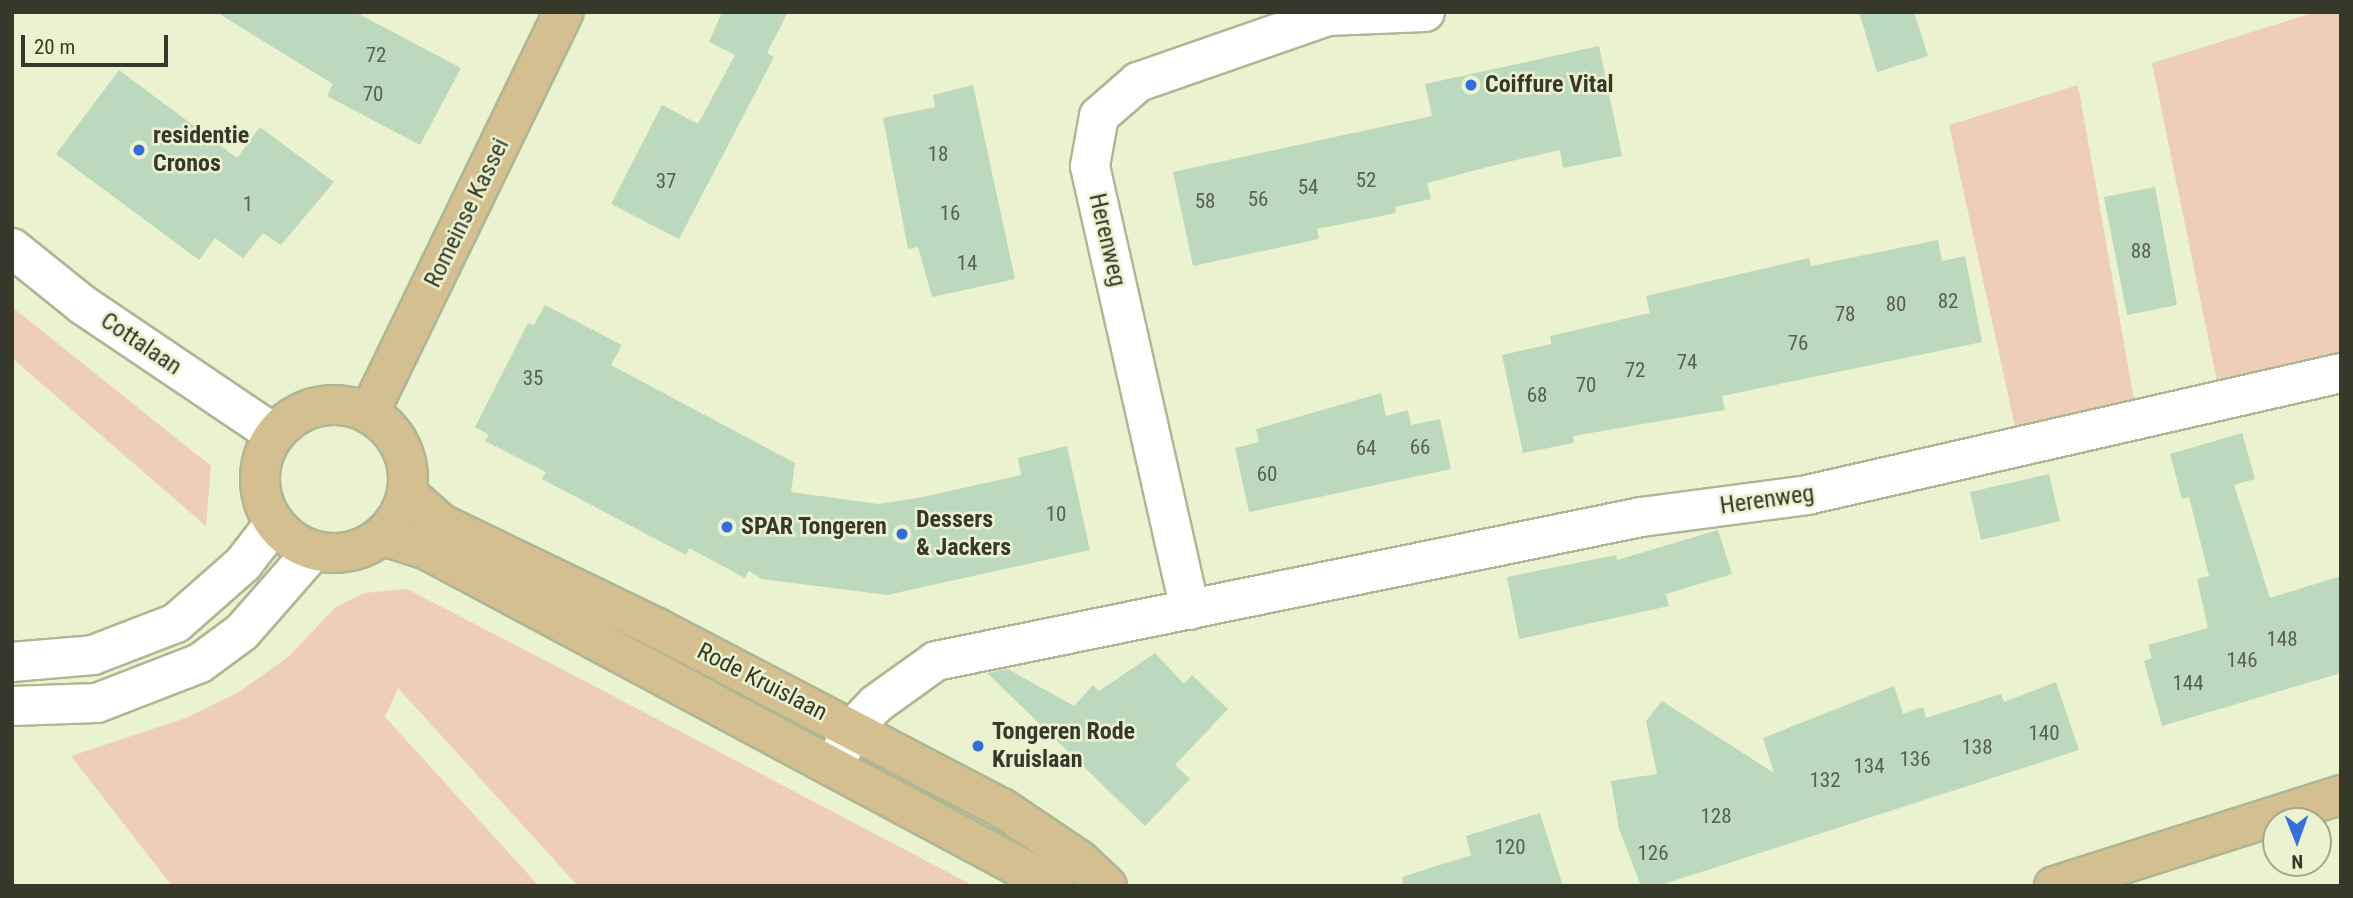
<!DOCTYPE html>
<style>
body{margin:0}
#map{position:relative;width:2353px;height:898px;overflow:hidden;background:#ebf2cf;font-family:"Roboto Condensed",sans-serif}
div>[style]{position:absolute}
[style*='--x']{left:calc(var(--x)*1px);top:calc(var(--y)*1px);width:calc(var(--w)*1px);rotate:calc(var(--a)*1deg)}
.green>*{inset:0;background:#eeceb6}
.building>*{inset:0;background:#bdd9bd}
.roads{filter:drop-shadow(2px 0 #b0b694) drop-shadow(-2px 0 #b0b694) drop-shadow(0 2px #b0b694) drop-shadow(0 -2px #b0b694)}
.minor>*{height:38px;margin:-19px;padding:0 19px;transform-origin:19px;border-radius:19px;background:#fff}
.major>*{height:38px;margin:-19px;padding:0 19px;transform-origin:19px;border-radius:19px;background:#d3bf8f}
.major>.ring{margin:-19px;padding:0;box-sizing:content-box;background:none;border:38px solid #d3bf8f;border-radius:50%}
.dots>*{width:19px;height:19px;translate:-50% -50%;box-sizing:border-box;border:4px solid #ebf2cf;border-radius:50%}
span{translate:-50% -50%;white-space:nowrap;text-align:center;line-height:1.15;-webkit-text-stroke:5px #ebf2cf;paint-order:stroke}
.number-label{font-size:21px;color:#58604f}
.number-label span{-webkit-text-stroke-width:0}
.poi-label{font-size:24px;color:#36382a;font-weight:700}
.left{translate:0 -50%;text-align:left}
.street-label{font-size:24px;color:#36382a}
.frame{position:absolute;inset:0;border:14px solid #36382a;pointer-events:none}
.north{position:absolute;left:2262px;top:807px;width:70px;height:70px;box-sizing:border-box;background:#ebf2cf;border:2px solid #a3a88d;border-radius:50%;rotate:179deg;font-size:19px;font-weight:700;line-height:28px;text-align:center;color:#36382a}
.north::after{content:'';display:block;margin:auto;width:24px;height:32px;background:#326edc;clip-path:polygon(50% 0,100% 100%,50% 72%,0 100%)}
.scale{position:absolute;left:21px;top:35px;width:147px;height:32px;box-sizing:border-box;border:4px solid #36382a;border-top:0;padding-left:9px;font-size:21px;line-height:24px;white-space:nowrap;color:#36382a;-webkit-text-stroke:5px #ebf2cf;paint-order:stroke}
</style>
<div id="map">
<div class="green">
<i style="clip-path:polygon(2316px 12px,2341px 12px,2341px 359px,2218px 386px,2152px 63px)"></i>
<i style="clip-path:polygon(2078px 85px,2135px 405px,2016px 431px,1949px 125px)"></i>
<i style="clip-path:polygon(12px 307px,211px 466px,206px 526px,12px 358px)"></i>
<i style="clip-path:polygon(407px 589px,577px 677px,974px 886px,578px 886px,398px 688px,385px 717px,539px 886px,172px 886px,71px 756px,186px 718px,239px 692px,288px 657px,336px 607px,364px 593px)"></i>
</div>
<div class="building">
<i style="clip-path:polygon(216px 12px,355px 12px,461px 68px,420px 145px,327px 96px,333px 84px)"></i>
<i style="clip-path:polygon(722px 12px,788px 12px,767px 53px,774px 57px,679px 239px,611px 204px,662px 105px,698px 124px,735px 55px,709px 42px)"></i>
<i style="clip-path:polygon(1859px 12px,1914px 12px,1928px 56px,1877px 72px)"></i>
<i style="clip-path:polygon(1599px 46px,1622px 156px,1563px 168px,1560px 150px,1503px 163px,1427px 183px,1431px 199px,1395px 207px,1396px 213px,1317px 229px,1319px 239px,1193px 266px,1173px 172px,1432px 116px,1425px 84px)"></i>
<i style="clip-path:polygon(119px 70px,237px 158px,260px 127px,334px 182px,281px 245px,263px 233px,243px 258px,215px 238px,199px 260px,56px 154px)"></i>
<i style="clip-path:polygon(973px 85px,1015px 279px,932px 297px,918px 247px,908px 249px,883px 118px,935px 107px,933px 95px)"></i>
<i style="clip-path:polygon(2155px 187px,2177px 305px,2127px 315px,2104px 197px)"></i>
<i style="clip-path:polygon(1938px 240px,1942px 261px,1965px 256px,1982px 342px,1722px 396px,1725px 410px,1573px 436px,1574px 443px,1523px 453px,1502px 355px,1551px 344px,1550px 336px,1650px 313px,1646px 296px,1809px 258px,1811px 266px)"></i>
<i style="clip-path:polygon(545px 305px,622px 345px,611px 365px,795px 463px,791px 492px,878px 504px,918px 498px,1021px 475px,1018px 458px,1067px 446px,1090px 550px,887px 595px,762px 579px,749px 571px,745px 578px,689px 548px,686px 555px,542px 479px,546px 472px,485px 441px,489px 435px,475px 427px,528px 323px,534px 325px)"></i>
<i style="clip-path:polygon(1381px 393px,1386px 416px,1408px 410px,1411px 425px,1440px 419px,1451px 469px,1249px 512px,1235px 448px,1259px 442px,1256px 429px)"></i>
<i style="clip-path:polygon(2242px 433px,2255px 479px,2234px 485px,2270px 598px,2341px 576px,2341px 673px,2162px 726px,2144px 661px,2152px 658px,2148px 645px,2208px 628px,2197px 579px,2209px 576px,2189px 497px,2182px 499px,2170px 454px)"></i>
<i style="clip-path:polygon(2049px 474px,2060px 521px,1981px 540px,1970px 492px)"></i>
<i style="clip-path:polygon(1718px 530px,1732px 574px,1666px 594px,1669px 606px,1519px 639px,1507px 577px,1616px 555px,1617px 560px)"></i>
<i style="clip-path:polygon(1155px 653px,1184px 684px,1192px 675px,1228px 709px,1175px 765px,1190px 779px,1145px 826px,987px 673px,1008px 669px,1074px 706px,1093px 685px,1099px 691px)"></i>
<i style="clip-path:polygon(2056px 682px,2079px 750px,1658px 886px,1641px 886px,1619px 829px,1611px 781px,1657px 774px,1646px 721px,1662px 701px,1774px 773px,1763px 738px,1894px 686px,1903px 714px,1923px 707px,1926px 718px,2001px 694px,2004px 702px)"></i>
<i style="clip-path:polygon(1540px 813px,1563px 886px,1403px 886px,1402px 877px,1471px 855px,1466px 836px)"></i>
</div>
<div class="roads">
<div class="minor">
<i style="--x:12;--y:248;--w:91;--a:38.8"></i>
<i style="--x:83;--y:305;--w:230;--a:34"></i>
<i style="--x:1190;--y:610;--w:455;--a:-102.7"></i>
<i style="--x:1090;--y:166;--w:51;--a:-79.8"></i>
<i style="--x:1099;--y:116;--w:52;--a:-41.1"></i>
<i style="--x:1138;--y:82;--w:200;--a:-19.2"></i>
<i style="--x:1327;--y:16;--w:98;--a:-2.3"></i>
<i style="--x:12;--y:662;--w:81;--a:-4.9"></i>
<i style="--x:93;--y:655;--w:89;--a:-21.1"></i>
<i style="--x:176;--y:623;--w:89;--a:-41.4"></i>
<i style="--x:243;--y:564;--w:51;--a:-52.2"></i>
<i style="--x:12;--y:706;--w:85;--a:-2"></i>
<i style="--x:97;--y:703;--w:110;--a:-21.2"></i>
<i style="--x:200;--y:663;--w:52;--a:-36.4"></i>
<i style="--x:242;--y:632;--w:108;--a:-48.8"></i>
<i style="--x:833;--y:767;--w:44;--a:-62.9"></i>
<i style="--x:853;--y:728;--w:33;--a:-46"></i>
<i style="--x:876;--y:704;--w:74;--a:-35.6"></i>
<i style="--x:936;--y:661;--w:720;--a:-11.54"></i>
<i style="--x:1641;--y:517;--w:167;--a:-7.5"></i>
<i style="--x:1807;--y:495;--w:548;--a:-12.87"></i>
</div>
<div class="major">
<i class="ring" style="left:260px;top:405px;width:110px;height:110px"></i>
<i style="--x:369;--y:413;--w:446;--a:-64.1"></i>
<i style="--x:409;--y:495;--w:42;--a:42.1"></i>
<i style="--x:440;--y:523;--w:241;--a:25.8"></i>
<i style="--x:657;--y:628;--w:389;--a:27.6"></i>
<i style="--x:1002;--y:808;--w:93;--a:34"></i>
<i style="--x:1079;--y:860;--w:38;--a:43"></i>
<i style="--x:383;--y:536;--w:46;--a:17.7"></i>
<i style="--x:427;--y:550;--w:712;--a:28.15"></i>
<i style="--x:2054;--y:886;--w:301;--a:-17.6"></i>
</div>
</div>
<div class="dots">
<i style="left:1471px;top:85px;background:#326edc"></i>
<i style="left:139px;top:150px;background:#326edc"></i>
<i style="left:727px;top:527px;background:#326edc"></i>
<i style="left:902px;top:534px;background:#326edc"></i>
<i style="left:978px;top:746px;background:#326edc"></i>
</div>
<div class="number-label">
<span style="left:376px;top:55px">72</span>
<span style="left:373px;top:94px">70</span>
<span style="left:938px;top:154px">18</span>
<span style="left:1366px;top:180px">52</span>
<span style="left:666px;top:181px">37</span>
<span style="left:1308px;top:187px">54</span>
<span style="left:1258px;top:199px">56</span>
<span style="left:1205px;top:201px">58</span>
<span style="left:248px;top:204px">1</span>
<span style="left:950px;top:213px">16</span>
<span style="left:2141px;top:251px">88</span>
<span style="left:967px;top:263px">14</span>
<span style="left:1948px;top:301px">82</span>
<span style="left:1896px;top:304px">80</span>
<span style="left:1845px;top:314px">78</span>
<span style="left:1798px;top:343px">76</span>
<span style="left:1687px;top:362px">74</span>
<span style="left:1635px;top:370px">72</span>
<span style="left:533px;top:378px">35</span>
<span style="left:1586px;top:385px">70</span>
<span style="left:1537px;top:395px">68</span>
<span style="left:1420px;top:447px">66</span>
<span style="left:1366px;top:448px">64</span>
<span style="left:1267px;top:474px">60</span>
<span style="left:1056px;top:514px">10</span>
<span style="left:2282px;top:639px">148</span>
<span style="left:2242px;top:660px">146</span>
<span style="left:2188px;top:683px">144</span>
<span style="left:2044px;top:733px">140</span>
<span style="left:1977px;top:747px">138</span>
<span style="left:1915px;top:759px">136</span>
<span style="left:1869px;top:766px">134</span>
<span style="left:1825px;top:780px">132</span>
<span style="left:1716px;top:816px">128</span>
<span style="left:1510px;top:847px">120</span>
<span style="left:1653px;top:853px">126</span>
</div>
<div class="poi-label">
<span class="left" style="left:1485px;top:85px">Coiffure Vital</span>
<span class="left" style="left:153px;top:150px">residentie<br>Cronos</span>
<span class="left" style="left:916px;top:534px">Dessers<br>&amp; Jackers</span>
<span class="left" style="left:741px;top:527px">SPAR Tongeren</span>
<span class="left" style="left:992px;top:746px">Tongeren Rode<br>Kruislaan</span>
</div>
<div class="street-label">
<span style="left:467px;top:213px;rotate:-64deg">Romeinse Kassei</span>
<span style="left:1107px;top:240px;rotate:77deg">Herenweg</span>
<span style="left:141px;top:344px;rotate:34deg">Cottalaan</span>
<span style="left:1767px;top:500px;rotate:-8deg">Herenweg</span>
<span style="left:762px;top:682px;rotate:27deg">Rode Kruislaan</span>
</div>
<div class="frame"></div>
<div class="north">N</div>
<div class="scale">20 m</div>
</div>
